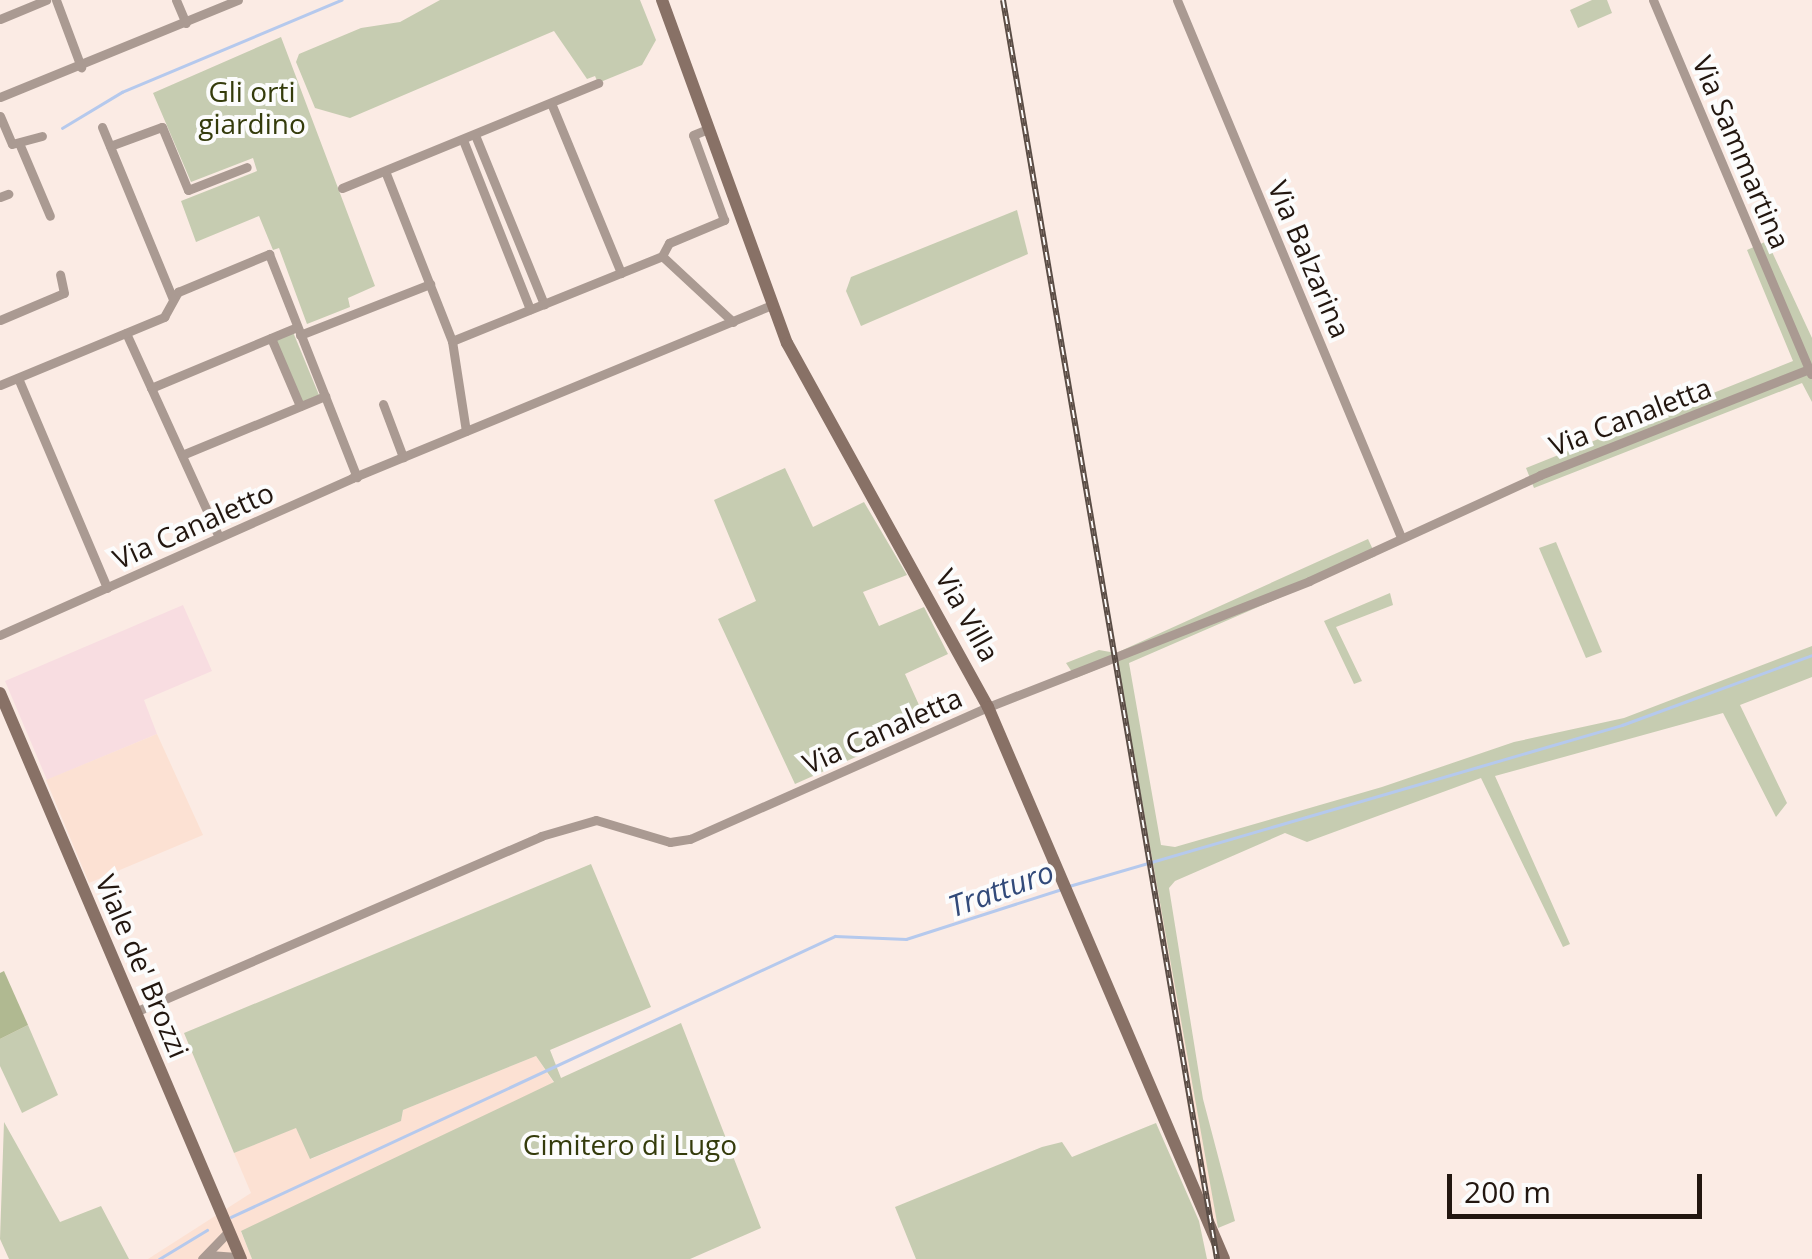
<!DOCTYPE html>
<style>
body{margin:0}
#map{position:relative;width:1812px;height:1259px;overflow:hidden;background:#fbebe4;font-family:"Open Sans",sans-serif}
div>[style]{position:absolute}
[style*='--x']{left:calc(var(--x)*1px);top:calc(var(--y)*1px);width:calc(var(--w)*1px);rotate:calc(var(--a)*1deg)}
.commercial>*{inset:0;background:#f8dde1}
.built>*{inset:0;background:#fce1d3}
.green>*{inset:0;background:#c6ccb1}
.forest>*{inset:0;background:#b0b991}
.stream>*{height:2.5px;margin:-1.25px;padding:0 1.25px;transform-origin:1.25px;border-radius:1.25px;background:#b5c9ed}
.street>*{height:9px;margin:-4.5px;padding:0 4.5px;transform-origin:4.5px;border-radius:4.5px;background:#aa9a92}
.secondary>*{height:12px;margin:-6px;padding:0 6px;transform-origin:6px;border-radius:6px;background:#887166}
.rail>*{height:6px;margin-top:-3px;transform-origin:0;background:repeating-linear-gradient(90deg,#fcfcfc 0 8px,#5a4d46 0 16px);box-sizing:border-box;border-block:2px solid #5a4d46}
span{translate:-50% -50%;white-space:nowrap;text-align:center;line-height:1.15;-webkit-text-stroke:8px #fcfcfc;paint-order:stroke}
.park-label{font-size:28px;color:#343b0b}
.street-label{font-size:28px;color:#22160f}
.water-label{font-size:30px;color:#324a7a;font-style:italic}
.scale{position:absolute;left:1447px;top:1174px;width:255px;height:45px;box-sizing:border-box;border:5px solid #22160f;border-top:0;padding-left:12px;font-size:30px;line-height:35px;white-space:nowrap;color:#22160f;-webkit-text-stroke:8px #fcfcfc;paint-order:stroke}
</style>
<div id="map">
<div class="commercial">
<i style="clip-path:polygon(183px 605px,212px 671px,144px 700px,157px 734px,47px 780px,5px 681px)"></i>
</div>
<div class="built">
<i style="clip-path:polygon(1000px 0,1005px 0,1116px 653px,1105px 613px)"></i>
<i style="clip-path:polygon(1117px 660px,1202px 1132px,1218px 1228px,1201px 1190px)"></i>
<i style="clip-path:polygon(157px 734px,203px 835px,89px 883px,46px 780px)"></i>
<i style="clip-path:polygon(536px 1056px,554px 1083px,241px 1232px,252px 1259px,148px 1259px,251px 1193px,234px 1153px,297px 1127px,311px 1159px,401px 1121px,403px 1110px)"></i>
</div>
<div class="green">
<i style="clip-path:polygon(440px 0,640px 0,656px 40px,642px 65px,598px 83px,595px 76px,587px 79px,554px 31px,350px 118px,315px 108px,296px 62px,299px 54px,361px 28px,400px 22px)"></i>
<i style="clip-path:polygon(1592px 0,1607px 0,1612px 13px,1578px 28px,1570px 10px)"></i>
<i style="clip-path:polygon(281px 37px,375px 286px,348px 298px,350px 307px,307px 324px,279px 248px,273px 250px,259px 216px,196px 242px,181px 201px,257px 171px,253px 158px,191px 182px,153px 93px)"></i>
<i style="clip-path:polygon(1017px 210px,1028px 254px,861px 326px,846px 291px,851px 277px)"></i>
<i style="clip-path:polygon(1767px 241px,1812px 338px,1812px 402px,1802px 383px,1534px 488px,1526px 468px,1793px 361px,1747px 250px)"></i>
<i style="clip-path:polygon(293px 332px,319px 395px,301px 403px,274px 339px)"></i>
<i style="clip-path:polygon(785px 468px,813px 527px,864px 502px,907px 575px,863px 592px,879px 626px,924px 607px,948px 654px,905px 674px,928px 725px,795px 784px,718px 619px,756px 601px,714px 500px)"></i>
<i style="clip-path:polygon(1368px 539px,1376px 556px,1129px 663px,1161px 845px,1175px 847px,1382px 787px,1514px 742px,1624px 718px,1812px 646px,1812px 677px,1740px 705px,1787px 803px,1776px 817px,1723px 713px,1495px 776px,1570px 944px,1563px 947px,1481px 778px,1307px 842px,1285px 833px,1175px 881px,1169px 888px,1203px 1099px,1235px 1221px,1218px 1228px,1117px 661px,1076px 678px,1066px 663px,1099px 650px,1116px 653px)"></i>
<i style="clip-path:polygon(1556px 542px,1602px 652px,1586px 658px,1539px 548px)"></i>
<i style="clip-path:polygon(1390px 593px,1393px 605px,1336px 627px,1362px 681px,1354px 684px,1324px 621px)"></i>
<i style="clip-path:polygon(591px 864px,651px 1007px,550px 1050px,561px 1078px,681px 1023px,761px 1228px,690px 1259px,252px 1259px,241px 1231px,554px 1082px,536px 1056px,403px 1110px,401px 1121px,310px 1159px,296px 1128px,234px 1153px,184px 1033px)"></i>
<i style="clip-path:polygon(28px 1025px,58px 1095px,22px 1113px,0 1066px,0 1039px)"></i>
<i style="clip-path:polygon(4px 1122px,60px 1222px,101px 1206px,129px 1259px,9px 1259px,0 1239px)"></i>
<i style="clip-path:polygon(1156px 1123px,1199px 1221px,1207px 1259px,916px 1259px,895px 1207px,1042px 1147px,1062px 1142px,1072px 1157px)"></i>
</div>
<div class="forest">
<i style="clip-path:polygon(4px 971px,28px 1025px,0 1039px,0 973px)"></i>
</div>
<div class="stream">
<i style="--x:62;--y:128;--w:70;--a:-31"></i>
<i style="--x:122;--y:92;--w:238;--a:-22.8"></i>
<i style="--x:1069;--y:886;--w:576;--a:-16.23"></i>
<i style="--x:1622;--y:725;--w:202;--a:-20.2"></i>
<i style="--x:231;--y:1217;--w:666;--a:-24.95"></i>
<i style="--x:835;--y:936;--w:71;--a:2.4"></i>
<i style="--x:906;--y:939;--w:164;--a:-17.8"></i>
<i style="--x:159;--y:1259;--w:56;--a:-31.1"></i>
</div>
<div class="street">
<i style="--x:56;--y:0;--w:72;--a:69.5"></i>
<i style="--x:176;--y:0;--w:25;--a:67"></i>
<i style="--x:1177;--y:0;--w:582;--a:67.36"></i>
<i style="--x:1653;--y:0;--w:406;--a:67.1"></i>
<i style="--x:0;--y:19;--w:50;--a:-22.4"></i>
<i style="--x:0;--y:97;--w:257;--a:-22.2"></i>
<i style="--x:551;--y:103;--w:184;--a:67.6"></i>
<i style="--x:0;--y:116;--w:30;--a:67"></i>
<i style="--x:12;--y:144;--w:31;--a:-15"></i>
<i style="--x:102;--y:127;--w:186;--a:67.6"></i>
<i style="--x:475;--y:135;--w:183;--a:67.8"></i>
<i style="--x:463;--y:140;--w:182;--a:68.4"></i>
<i style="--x:19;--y:143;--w:79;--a:67"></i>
<i style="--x:110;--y:146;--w:55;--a:-20.1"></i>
<i style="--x:162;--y:127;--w:68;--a:67.6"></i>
<i style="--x:188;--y:190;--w:63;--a:-21.3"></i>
<i style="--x:385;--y:171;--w:183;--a:68.5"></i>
<i style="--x:452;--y:341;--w:91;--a:81.2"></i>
<i style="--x:342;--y:188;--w:277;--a:-22.3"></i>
<i style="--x:0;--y:197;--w:9;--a:-21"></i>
<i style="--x:662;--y:256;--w:15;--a:-62"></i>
<i style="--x:669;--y:243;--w:60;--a:-22.7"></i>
<i style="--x:724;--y:220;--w:90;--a:-110"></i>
<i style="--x:693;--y:135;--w:16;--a:-22"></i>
<i style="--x:0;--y:320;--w:69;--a:-22.9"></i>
<i style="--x:64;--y:293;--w:19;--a:-102"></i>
<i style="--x:126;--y:333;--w:224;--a:65.5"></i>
<i style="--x:300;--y:335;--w:140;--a:-21.4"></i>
<i style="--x:271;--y:338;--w:74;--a:66.9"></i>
<i style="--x:452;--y:341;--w:227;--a:-22"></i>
<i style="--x:662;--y:256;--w:97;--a:42.9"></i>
<i style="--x:18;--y:378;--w:228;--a:67"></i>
<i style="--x:0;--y:385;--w:178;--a:-22.5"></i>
<i style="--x:164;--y:317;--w:29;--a:-61"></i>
<i style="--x:178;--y:292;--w:99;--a:-22.7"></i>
<i style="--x:269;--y:254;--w:240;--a:68.5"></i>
<i style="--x:151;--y:388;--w:158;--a:-22.7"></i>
<i style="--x:383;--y:404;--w:57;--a:69.3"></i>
<i style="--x:182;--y:455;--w:155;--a:-22.4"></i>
<i style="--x:0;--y:635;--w:385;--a:-24"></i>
<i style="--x:352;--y:478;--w:453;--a:-22.4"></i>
<i style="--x:135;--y:1012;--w:443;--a:-23.4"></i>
<i style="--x:541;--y:836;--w:57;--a:-16.2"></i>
<i style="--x:596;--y:820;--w:77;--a:16.6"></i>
<i style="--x:670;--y:842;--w:20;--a:-9"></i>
<i style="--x:690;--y:839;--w:326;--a:-23.9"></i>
<i style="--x:988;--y:707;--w:345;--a:-21.4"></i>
<i style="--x:1309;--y:581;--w:254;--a:-24.6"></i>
<i style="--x:1540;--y:475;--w:292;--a:-21.5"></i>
<i style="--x:209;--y:1255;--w:31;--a:4"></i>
<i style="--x:202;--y:1259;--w:39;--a:-46"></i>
</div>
<div class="secondary">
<i style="--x:662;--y:0;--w:365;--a:70"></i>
<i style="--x:787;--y:343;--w:416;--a:61.1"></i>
<i style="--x:988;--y:707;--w:600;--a:66.85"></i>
<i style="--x:0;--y:693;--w:615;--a:66.94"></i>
</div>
<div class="rail">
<i style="--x:1003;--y:0;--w:1277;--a:80.35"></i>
</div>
<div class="park-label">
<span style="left:252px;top:107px">Gli orti<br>giardino</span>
<span style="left:630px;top:1144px">Cimitero di Lugo</span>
</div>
<div class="street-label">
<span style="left:1742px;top:152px;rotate:67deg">Via Sammartina</span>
<span style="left:1310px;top:259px;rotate:67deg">Via Balzarina</span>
<span style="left:1630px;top:416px;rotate:-21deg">Via Canaletta</span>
<span style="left:193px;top:525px;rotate:-24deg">Via Canaletto</span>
<span style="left:968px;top:615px;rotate:61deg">Via Villa</span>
<span style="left:882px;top:730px;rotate:-24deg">Via Canaletta</span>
<span style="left:143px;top:966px;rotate:67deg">Viale de' Brozzi</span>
</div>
<div class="water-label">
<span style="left:1001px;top:889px;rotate:-20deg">Tratturo</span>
</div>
<div class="scale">200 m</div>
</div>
